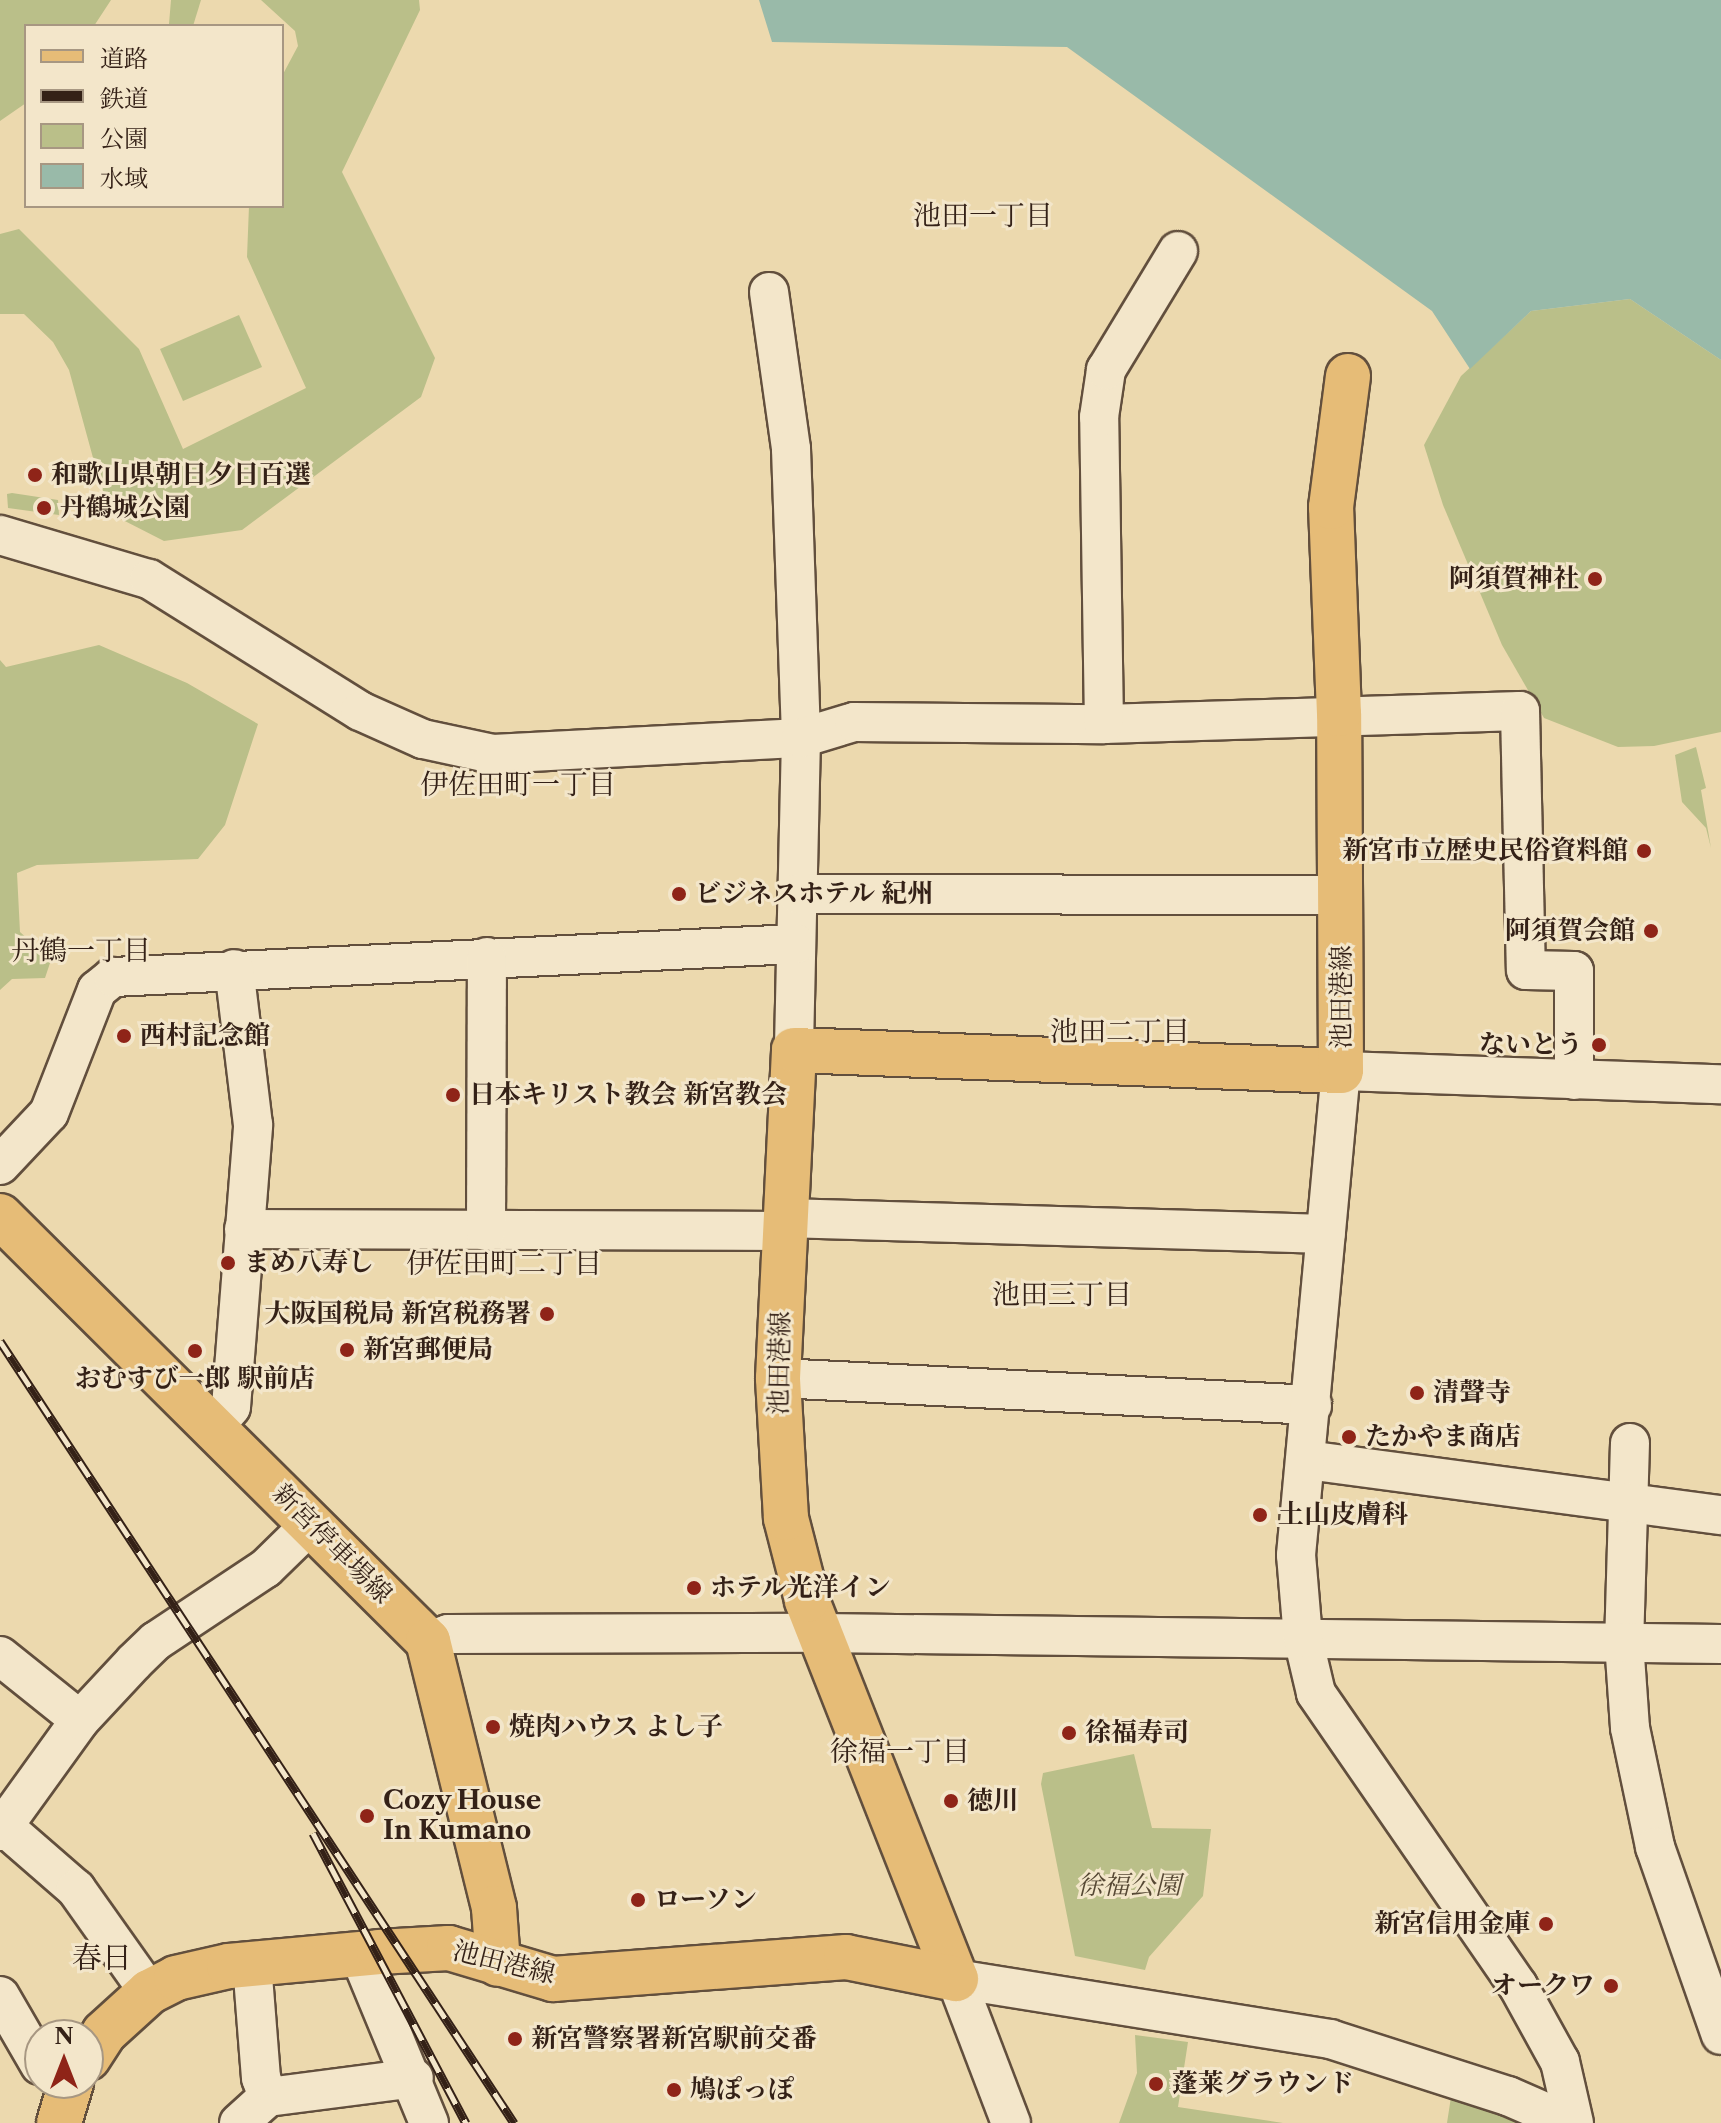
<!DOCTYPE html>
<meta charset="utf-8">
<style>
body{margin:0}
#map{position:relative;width:1721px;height:2123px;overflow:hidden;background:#ecd9ae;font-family:"Libre Caslon Text","Noto Serif JP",serif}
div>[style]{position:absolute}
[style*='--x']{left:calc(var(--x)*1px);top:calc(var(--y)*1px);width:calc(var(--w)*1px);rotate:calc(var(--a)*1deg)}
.green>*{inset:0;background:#babf89}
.water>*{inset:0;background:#99baa9}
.roads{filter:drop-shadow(2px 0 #624f3d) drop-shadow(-2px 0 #624f3d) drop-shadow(0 2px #624f3d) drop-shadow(0 -2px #624f3d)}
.minor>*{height:38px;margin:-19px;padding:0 19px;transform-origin:19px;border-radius:19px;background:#f3e6ca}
.major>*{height:44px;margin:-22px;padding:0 22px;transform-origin:22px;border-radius:22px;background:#e6bc77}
.rail>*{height:9px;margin-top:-4.5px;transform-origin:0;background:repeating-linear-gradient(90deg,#f3e6ca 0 18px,#342117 0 36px);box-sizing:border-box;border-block:2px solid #342117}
.dots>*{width:22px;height:22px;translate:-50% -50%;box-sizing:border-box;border:4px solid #f3e6ca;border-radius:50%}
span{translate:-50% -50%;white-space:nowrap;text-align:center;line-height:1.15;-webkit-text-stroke:6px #f3e6ca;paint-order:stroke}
.poi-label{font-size:26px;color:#342117;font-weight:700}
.left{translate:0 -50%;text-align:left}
.right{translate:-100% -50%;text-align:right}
.street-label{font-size:26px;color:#342117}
.park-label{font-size:26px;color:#564834;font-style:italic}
.neighbourhood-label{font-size:28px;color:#342117}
.quarter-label{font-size:30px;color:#342117}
.legend{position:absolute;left:24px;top:24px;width:260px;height:184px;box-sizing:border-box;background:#f3e6ca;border:2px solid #a79782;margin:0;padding:10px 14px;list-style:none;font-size:24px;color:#342117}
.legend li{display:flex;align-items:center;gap:16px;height:40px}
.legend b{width:40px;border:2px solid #a79782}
.north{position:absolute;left:24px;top:2019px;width:80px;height:80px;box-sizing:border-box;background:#f3e6ca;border:2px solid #a79782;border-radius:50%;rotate:0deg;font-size:22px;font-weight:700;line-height:32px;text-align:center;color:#342117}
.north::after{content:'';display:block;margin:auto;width:28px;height:36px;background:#8f2418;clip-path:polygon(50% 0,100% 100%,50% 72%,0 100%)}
</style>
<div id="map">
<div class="green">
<i style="clip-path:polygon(0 0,111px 0,94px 26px,26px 26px,26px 103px,0 121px)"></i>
<i style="clip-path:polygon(171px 0,201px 0,193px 26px,169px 24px)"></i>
<i style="clip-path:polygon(261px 0,419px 0,420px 10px,342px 172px,435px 358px,421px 397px,242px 530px,164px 541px,117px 517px,101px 487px,69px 370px,53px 342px,24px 314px,0 314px,0 234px,19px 229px,139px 349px,183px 449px,306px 388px,247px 257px,249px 206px,282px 206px,282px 76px,298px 46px,295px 31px)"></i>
<i style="clip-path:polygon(1630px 299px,1721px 360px,1721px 732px,1654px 746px,1618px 747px,1544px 718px,1502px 645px,1443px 505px,1424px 445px,1461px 376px,1531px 311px)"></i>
<i style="clip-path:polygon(239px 315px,262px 367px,183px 401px,160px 349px)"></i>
<i style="clip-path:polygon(12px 493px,58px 500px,59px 515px,8px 508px,7px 494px)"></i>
<i style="clip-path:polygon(99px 645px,187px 683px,258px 724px,225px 825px,198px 859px,37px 865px,17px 873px,20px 932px,51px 960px,45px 978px,12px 979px,0 990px,0 660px,6px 667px)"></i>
<i style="clip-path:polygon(1696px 747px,1706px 788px,1701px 790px,1711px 848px,1706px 828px,1682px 802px,1675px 755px)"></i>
<i style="clip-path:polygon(1134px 1754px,1152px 1828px,1211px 1829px,1203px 1896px,1149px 1957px,1145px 1970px,1075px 1956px,1041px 1784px,1043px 1773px)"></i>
<i style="clip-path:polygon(1135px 2035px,1188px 2042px,1178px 2107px,1283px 2123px,1119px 2123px,1137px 2073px)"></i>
<i style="clip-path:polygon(1451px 2097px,1527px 2123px,1447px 2123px)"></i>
</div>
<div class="water">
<i style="clip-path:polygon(759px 0,1721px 0,1721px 360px,1630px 299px,1531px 311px,1470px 369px,1432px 311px,1067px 47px,772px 42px)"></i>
</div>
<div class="roads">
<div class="minor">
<i style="--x:769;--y:292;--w:159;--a:82"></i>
<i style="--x:791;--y:449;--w:289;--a:88"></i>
<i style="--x:801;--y:738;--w:312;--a:91.3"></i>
<i style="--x:0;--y:535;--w:155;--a:16.5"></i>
<i style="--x:149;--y:579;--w:249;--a:32"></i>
<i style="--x:360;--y:711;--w:69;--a:24"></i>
<i style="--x:423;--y:739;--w:72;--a:12.1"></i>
<i style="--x:493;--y:754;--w:308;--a:-3"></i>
<i style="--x:801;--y:738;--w:55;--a:-16.8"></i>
<i style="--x:854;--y:722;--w:250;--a:0.5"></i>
<i style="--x:1104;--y:724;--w:416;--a:-1.8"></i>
<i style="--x:1520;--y:711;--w:259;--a:88.7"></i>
<i style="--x:1526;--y:970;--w:48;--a:1.2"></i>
<i style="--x:1574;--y:971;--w:109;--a:90"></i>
<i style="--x:1104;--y:724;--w:307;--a:-90.9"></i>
<i style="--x:1099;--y:417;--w:48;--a:-81.5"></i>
<i style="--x:1106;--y:370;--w:139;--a:-58.8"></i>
<i style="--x:797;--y:894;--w:545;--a:0.11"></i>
<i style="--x:0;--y:1165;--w:71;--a:-46.7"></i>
<i style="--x:49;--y:1113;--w:132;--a:-68.7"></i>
<i style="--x:97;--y:990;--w:21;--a:-39"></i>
<i style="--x:113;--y:977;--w:684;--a:-2.77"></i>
<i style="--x:785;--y:1218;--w:541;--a:1.69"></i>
<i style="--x:244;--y:1229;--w:540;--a:0.21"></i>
<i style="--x:486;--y:1231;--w:274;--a:-89.8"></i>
<i style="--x:778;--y:1378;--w:535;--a:2.89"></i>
<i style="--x:216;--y:1425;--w:23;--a:-50"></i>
<i style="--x:231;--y:1407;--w:283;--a:-85.5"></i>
<i style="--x:253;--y:1125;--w:157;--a:-96.9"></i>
<i style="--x:1630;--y:1443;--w:199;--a:91.7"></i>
<i style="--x:1624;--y:1642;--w:86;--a:86"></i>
<i style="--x:1630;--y:1728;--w:122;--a:78.1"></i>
<i style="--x:1655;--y:1847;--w:199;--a:70.7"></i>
<i style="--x:1307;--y:1460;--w:418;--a:7.6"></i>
<i style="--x:428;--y:1641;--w:21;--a:-19"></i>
<i style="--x:448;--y:1634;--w:374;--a:-0.2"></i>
<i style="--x:822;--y:1633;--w:899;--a:0.7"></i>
<i style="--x:0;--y:1656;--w:102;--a:38.7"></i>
<i style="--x:0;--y:1823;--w:101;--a:41"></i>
<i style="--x:76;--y:1889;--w:126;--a:54.7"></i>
<i style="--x:0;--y:1831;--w:137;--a:-54.2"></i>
<i style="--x:80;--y:1720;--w:79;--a:-47"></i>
<i style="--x:134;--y:1662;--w:30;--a:-44"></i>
<i style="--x:156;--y:1641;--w:132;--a:-33.6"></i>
<i style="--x:266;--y:1568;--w:62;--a:-44.3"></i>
<i style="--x:359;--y:1954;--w:183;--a:67.5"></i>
<i style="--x:956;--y:1979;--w:379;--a:9.1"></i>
<i style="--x:1330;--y:2039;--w:187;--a:17.8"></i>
<i style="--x:1508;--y:2096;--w:68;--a:23.5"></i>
<i style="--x:956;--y:1979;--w:154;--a:69.1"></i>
<i style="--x:0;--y:1996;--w:80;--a:59.9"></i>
<i style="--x:268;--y:2097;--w:147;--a:-7.4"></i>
<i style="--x:239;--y:2123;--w:39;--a:-42"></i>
<i style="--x:268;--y:2097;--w:20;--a:-110"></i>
<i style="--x:261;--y:2078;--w:114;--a:-94.5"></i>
<i style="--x:1574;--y:2123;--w:63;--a:-102.9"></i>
<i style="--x:1560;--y:2062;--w:87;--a:-118.9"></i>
<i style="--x:1518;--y:1986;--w:356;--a:-124.6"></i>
<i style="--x:1316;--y:1693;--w:57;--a:-103.3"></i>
<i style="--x:1303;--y:1638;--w:83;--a:-94.8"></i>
<i style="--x:1296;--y:1555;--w:486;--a:-84.7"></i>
<i style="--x:1341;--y:1071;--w:380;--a:2"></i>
</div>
<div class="major">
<i style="--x:0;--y:1216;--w:603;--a:44.8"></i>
<i style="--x:428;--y:1641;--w:275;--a:76.1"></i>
<i style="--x:494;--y:1908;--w:56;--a:85.9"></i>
<i style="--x:956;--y:1979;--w:407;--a:-111.5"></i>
<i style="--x:807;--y:1600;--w:85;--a:-104.4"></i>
<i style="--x:786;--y:1518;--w:140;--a:-93.3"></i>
<i style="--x:778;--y:1378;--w:328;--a:-87.2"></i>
<i style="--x:794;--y:1050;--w:547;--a:2.2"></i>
<i style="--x:1341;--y:1071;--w:357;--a:-90.3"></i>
<i style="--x:1339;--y:714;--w:207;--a:-92.2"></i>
<i style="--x:1331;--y:507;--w:132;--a:-82.6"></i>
<i style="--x:88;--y:2058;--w:30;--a:-57"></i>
<i style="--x:104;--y:2033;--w:61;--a:-42.3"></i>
<i style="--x:149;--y:1992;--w:30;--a:-27"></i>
<i style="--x:176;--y:1978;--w:54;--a:-12.8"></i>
<i style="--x:229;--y:1966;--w:151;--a:-5.3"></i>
<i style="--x:379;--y:1952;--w:70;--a:-3.3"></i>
<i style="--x:449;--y:1948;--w:109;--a:16.6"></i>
<i style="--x:553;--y:1979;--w:294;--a:-4.3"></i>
<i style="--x:846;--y:1957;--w:112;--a:11.3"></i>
<i style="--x:59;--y:2123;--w:42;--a:-73.3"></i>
</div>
</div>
<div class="rail">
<i style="--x:0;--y:1341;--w:936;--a:56.68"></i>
<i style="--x:313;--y:1833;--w:328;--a:62.2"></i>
</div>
<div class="dots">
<i style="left:35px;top:475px;background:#8f2418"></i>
<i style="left:44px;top:508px;background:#8f2418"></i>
<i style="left:1595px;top:579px;background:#8f2418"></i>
<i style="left:1644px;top:851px;background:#8f2418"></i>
<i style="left:679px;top:894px;background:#8f2418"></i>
<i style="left:1651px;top:931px;background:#8f2418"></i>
<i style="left:124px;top:1036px;background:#8f2418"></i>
<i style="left:1599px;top:1045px;background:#8f2418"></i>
<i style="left:453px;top:1095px;background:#8f2418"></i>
<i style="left:228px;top:1263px;background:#8f2418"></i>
<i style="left:547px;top:1314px;background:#8f2418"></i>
<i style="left:347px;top:1350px;background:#8f2418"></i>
<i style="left:195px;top:1351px;background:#8f2418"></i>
<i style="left:1417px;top:1393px;background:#8f2418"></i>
<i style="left:1349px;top:1437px;background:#8f2418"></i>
<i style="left:1260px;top:1515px;background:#8f2418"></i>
<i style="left:694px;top:1588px;background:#8f2418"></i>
<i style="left:493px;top:1727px;background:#8f2418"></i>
<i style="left:1069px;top:1733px;background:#8f2418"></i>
<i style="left:951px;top:1801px;background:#8f2418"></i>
<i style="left:367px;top:1816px;background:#8f2418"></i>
<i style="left:638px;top:1900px;background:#8f2418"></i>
<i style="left:1546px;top:1924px;background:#8f2418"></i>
<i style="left:1611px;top:1986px;background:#8f2418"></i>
<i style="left:515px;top:2039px;background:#8f2418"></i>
<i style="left:1156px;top:2084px;background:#8f2418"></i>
<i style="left:674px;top:2090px;background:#8f2418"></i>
</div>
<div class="poi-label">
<span class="left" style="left:51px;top:475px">和歌山県朝日夕日百選</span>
<span class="left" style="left:60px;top:508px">丹鶴城公園</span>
<span class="right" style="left:1579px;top:579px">阿須賀神社</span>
<span class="right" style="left:1628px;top:851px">新宮市立歴史民俗資料館</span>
<span class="left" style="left:695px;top:894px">ビジネスホテル 紀州</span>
<span class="right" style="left:1635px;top:931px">阿須賀会館</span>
<span class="left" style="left:140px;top:1036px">西村記念館</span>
<span class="right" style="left:1583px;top:1045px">ないとう</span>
<span class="left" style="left:469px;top:1095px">日本キリスト教会 新宮教会</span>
<span class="left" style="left:244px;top:1263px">まめ八寿し</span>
<span class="right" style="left:531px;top:1314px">大阪国税局 新宮税務署</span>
<span class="left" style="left:363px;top:1350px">新宮郵便局</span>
<span style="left:195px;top:1379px">おむすび一郎 駅前店</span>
<span class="left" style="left:1433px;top:1393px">清聲寺</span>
<span class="left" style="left:1365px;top:1437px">たかやま商店</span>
<span class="left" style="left:1278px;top:1515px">土山皮膚科</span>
<span class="left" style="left:710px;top:1588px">ホテル光洋イン</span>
<span class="left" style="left:509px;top:1727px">焼肉ハウス よし子</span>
<span class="left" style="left:1085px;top:1733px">徐福寿司</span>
<span class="left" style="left:383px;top:1816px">Cozy House<br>In Kumano</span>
<span class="left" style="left:967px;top:1801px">徳川</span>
<span class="left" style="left:654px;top:1900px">ローソン</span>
<span class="right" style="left:1530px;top:1924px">新宮信用金庫</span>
<span class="right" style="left:1595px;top:1986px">オークワ</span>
<span class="left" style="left:531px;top:2039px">新宮警察署新宮駅前交番</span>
<span class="left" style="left:1172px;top:2084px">蓬莱グラウンド</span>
<span class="left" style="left:690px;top:2090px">鳩ぽっぽ</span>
</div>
<div class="street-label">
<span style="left:1342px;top:997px;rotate:-90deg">池田港線</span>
<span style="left:780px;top:1363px;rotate:-89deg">池田港線</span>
<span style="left:332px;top:1544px;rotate:45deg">新宮停車場線</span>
<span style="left:504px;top:1963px;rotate:14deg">池田港線</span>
</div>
<div class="park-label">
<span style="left:1129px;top:1886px">徐福公園</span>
</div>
<div class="neighbourhood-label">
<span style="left:983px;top:215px">池田一丁目</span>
<span style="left:518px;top:784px">伊佐田町一丁目</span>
<span style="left:81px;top:950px">丹鶴一丁目</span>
<span style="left:1120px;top:1031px">池田二丁目</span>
<span style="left:504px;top:1263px">伊佐田町二丁目</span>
<span style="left:1062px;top:1294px">池田三丁目</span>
<span style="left:900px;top:1751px">徐福一丁目</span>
</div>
<div class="quarter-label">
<span style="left:102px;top:1958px">春日</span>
</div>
<ul class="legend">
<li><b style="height:10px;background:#e6bc77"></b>道路</li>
<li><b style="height:10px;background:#342117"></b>鉄道</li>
<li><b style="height:22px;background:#babf89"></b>公園</li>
<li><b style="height:22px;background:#99baa9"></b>水域</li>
</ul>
<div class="north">N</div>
</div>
